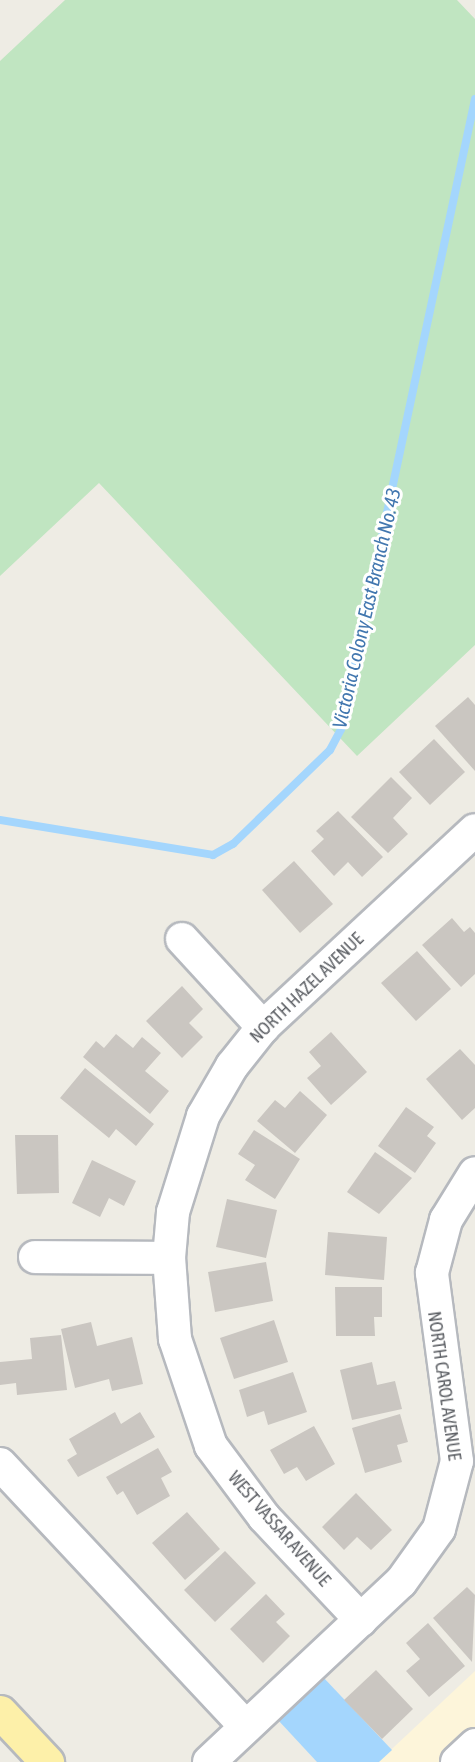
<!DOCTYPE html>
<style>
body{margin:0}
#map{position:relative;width:475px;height:1762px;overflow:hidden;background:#eeece4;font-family:"Asap Condensed",sans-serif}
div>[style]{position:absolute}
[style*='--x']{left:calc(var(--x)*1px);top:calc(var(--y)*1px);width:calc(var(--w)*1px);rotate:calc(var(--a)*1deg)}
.commercial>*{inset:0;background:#fdf5da}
.green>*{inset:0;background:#c0e5c1}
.water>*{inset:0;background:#a4d6fd}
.stream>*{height:8px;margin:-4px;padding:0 4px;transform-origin:4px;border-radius:4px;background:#a4d6fd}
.building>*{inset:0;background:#cac6c1}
.roads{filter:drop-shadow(2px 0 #b6b9be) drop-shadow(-2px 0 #b6b9be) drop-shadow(0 2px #b6b9be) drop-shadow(0 -2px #b6b9be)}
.minor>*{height:32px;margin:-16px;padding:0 16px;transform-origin:16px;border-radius:16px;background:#fff}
.major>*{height:33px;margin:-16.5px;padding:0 16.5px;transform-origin:16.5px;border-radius:16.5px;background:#fdf0a9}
span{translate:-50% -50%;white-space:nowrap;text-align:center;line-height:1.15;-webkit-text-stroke:6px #fff;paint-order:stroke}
.street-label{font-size:18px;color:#5c5f64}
.water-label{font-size:20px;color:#4277af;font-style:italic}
</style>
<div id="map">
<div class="commercial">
<i style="clip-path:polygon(475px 1671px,475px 1762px,378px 1762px)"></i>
</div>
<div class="green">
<i style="clip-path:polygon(65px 0,457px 0,475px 19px,475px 645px,357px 756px,99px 483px,0 576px,0 61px)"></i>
</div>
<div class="water">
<i style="clip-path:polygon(323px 1677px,392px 1750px,379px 1762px,317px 1762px,278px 1720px)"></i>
</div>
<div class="stream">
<i style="--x:0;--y:820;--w:216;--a:9.3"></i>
<i style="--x:213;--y:855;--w:23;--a:-29"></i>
<i style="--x:233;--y:844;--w:135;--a:-44.1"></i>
<i style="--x:330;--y:750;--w:24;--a:-62"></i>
<i style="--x:341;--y:729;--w:644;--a:-77.99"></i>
</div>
<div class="building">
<i style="clip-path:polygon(468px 697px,475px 705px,475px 771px,435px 726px)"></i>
<i style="clip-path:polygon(434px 739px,465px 772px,430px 805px,399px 772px)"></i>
<i style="clip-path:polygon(391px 777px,412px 798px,393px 818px,408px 834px,388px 853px,351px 817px)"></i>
<i style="clip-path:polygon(338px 811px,383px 857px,362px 877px,348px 862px,334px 876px,311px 851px,324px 839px,316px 831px)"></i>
<i style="clip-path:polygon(294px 861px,333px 904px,300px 933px,262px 890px)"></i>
<i style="clip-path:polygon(452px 918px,464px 932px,470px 927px,475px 933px,475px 974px,461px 987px,422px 945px)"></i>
<i style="clip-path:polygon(417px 951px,451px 989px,416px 1021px,381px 983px)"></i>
<i style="clip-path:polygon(182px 986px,203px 1009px,189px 1023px,203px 1037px,182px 1058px,146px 1021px)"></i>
<i style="clip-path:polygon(331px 1032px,367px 1072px,331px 1105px,307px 1078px,321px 1066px,309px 1052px)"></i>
<i style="clip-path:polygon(116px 1034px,133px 1048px,142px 1037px,161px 1053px,145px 1071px,169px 1091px,150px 1114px,83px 1057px,96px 1041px,104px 1048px)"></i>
<i style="clip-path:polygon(460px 1049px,475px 1065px,475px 1108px,462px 1120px,426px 1079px)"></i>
<i style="clip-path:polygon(85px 1068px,154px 1124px,136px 1146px,116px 1129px,109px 1138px,60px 1098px)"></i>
<i style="clip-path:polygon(300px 1091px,327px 1115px,295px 1153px,257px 1121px,275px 1100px,285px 1108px)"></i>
<i style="clip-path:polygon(406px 1107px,434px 1127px,427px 1136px,436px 1143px,415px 1173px,378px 1146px)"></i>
<i style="clip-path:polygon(254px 1130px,300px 1159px,275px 1199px,245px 1180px,255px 1165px,238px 1154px)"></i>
<i style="clip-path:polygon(15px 1135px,58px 1135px,59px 1193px,17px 1194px)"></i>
<i style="clip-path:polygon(375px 1152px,412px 1178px,379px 1214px,347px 1192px)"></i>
<i style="clip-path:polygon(92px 1160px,136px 1181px,124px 1206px,109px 1198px,100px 1217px,72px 1203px)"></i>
<i style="clip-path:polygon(227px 1199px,277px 1210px,266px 1258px,216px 1247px)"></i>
<i style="clip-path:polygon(328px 1232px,387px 1237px,384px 1280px,325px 1275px)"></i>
<i style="clip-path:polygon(266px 1262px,273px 1301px,215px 1312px,208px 1272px)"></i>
<i style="clip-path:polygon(335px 1287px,382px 1287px,382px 1317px,374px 1317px,375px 1336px,336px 1336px)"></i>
<i style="clip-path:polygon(274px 1320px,288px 1362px,234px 1379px,220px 1338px)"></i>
<i style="clip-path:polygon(91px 1322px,97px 1346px,132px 1337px,143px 1384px,112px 1391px,109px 1379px,75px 1388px,61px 1329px)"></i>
<i style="clip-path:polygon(61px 1335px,67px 1390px,17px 1395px,16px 1383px,0 1385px,0 1362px,32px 1359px,30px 1338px)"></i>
<i style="clip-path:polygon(372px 1362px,377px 1385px,395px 1381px,402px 1409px,352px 1420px,340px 1370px)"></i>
<i style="clip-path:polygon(293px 1372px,307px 1412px,268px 1425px,264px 1411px,247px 1417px,239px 1390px)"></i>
<i style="clip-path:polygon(115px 1412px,121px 1424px,140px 1412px,155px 1437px,78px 1477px,67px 1460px,77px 1454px,69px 1439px)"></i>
<i style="clip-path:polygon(400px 1414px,408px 1442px,397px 1445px,402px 1462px,365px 1473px,352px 1428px)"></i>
<i style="clip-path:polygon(314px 1426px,335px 1464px,306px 1481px,297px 1467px,284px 1474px,270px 1450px)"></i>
<i style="clip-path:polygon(158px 1448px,172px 1472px,161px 1478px,170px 1496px,137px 1515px,123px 1491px,117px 1495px,106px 1477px)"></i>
<i style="clip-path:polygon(356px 1493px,392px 1530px,371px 1550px,357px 1537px,344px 1550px,322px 1527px)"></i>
<i style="clip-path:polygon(187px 1512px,220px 1549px,185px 1580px,152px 1543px)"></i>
<i style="clip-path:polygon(225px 1551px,256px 1583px,215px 1622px,184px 1590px)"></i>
<i style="clip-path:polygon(467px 1587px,475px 1595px,472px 1662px,433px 1618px)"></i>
<i style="clip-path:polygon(266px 1594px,285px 1614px,276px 1622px,290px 1636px,263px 1663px,230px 1629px)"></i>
<i style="clip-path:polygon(428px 1623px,465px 1666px,429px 1697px,406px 1671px,420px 1659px,406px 1643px)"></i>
<i style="clip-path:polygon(376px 1670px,413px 1709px,382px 1739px,344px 1700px)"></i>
</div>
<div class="roads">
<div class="minor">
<i style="--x:182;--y:939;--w:120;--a:47.4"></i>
<i style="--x:35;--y:1257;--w:134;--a:0.4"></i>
<i style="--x:0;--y:1464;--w:360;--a:46.9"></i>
<i style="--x:361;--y:1620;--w:141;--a:-133.3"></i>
<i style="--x:264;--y:1517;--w:89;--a:-126.7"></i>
<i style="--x:211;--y:1446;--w:113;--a:-108.6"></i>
<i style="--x:175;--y:1339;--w:81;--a:-94.2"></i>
<i style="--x:169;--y:1258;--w:46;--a:-85"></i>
<i style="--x:173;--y:1212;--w:101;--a:-72.6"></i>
<i style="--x:203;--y:1116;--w:58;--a:-59.9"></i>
<i style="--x:232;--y:1066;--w:50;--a:-51.5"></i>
<i style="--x:263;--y:1027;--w:289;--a:-42.9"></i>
<i style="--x:209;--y:1762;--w:263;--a:-43.2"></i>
<i style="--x:401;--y:1582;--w:65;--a:-54.4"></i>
<i style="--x:439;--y:1529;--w:70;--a:-75.2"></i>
<i style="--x:457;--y:1461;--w:190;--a:-97.6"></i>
<i style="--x:432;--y:1273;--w:55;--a:-75.2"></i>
<i style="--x:446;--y:1220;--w:55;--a:-58.3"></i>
<i style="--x:457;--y:1762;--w:25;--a:-43"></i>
</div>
<div class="major">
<i style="--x:0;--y:1712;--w:69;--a:46.8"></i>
</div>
</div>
<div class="street-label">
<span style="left:307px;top:988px;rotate:-44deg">NORTH HAZEL AVENUE</span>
<span style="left:444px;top:1386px;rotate:82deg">NORTH CAROL AVENUE</span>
<span style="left:279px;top:1529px;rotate:49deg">WEST VASSAR AVENUE</span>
</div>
<div class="water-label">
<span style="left:366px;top:608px;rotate:-77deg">Victoria Colony East Branch No. 43</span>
</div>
</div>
